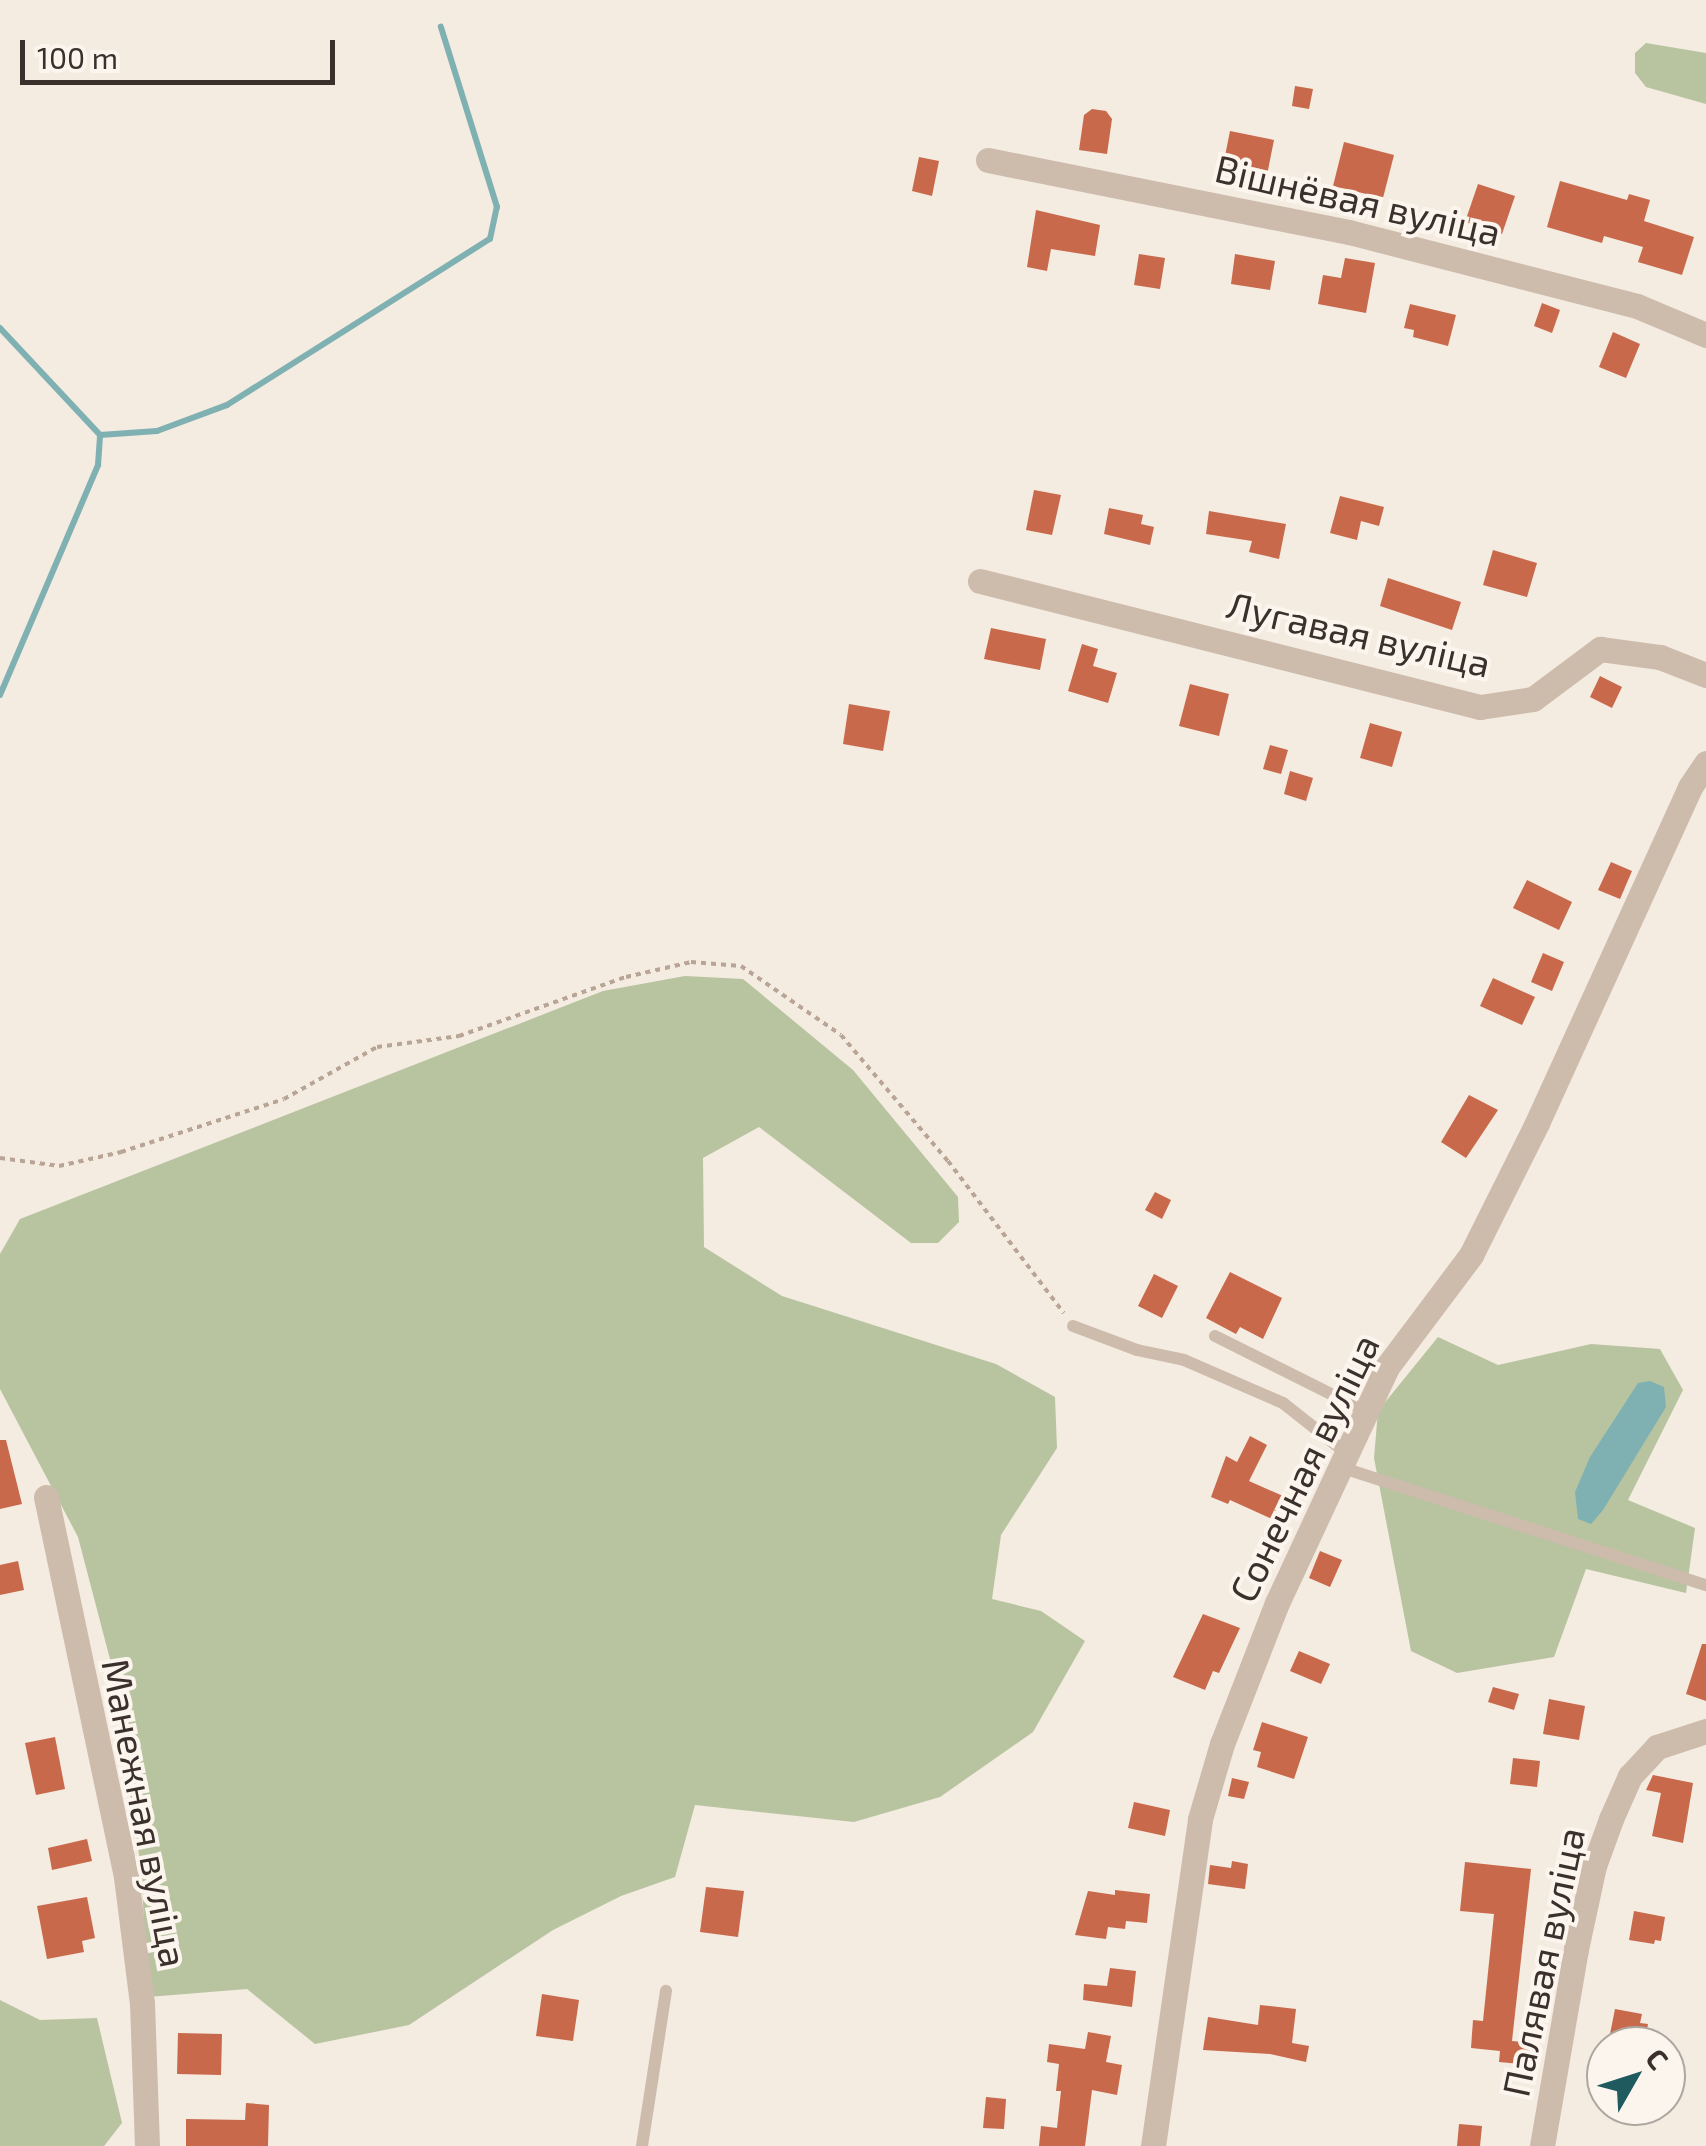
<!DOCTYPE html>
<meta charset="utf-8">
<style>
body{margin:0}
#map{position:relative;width:1706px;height:2146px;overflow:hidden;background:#f4ebe1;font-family:"Exo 2",sans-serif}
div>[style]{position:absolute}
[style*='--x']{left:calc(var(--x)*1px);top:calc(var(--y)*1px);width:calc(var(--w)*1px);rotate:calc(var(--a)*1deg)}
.green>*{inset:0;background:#b8c4a0}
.water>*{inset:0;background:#7fb0b2}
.stream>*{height:6px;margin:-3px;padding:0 3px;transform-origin:3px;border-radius:3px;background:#7fb0b2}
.building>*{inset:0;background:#c8694b}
.path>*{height:4px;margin-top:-2px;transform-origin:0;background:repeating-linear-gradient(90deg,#b9a596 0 5px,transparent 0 10px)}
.service>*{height:12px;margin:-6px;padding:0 6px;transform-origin:6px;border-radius:6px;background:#cdbbac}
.minor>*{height:25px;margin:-12.5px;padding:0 12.5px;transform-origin:12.5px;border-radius:12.5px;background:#cdbbac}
span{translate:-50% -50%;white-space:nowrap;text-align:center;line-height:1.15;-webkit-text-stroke:8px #fbf5ee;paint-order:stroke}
.street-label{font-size:38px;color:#3b302b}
.north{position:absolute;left:1586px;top:2026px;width:100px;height:100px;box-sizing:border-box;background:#fbf5ee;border:2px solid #aea6a0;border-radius:50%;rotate:51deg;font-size:28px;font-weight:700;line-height:40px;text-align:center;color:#3b302b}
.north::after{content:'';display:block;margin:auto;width:35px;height:45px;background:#1f5a5e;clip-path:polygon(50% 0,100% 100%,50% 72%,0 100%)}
.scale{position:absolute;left:20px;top:40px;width:315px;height:45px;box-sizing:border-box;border:5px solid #3b302b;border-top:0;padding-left:12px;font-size:30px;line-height:35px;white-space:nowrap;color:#3b302b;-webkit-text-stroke:8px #fbf5ee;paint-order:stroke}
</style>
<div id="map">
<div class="green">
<i style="clip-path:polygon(1646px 43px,1706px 53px,1706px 104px,1646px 87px,1635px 73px,1635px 53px)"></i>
<i style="clip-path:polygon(685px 976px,743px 979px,853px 1070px,958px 1197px,959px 1222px,938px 1243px,911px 1243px,759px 1127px,703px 1158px,704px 1247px,782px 1296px,996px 1364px,1055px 1397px,1057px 1448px,1001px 1535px,992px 1599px,1041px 1611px,1085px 1641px,1033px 1732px,940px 1797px,854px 1822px,695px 1805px,675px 1877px,621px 1896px,553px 1930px,409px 2025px,315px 2044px,247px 1989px,148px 1997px,141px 1868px,111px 1663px,78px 1537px,0 1389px,0 1254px,20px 1219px,603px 991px)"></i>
<i style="clip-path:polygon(1438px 1337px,1498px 1365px,1591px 1344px,1660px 1349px,1683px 1390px,1628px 1500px,1695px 1528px,1686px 1593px,1586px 1569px,1554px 1657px,1457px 1673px,1411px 1651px,1374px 1458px,1378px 1411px)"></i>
<i style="clip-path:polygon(0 2000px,40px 2020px,97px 2018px,122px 2123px,104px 2146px,0 2146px)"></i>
</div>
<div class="water">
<i style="clip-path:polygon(1650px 1381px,1664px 1387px,1666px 1407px,1603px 1510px,1591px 1524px,1578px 1519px,1575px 1492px,1590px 1457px,1638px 1383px)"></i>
</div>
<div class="stream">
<i style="--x:0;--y:328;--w:146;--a:46.9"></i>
<i style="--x:100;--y:435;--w:57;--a:-4"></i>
<i style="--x:157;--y:431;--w:75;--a:-20.4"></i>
<i style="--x:227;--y:405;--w:311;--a:-32.3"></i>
<i style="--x:490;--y:239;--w:33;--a:-78"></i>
<i style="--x:497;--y:207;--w:189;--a:-107.3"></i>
<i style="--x:0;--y:695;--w:250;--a:-66.9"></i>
<i style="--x:98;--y:465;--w:30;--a:-86"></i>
</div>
<div class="building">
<i style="clip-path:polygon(1295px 86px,1313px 89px,1309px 109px,1292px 106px)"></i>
<i style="clip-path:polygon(1092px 109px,1106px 111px,1112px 119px,1107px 154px,1079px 150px,1084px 115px)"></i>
<i style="clip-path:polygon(1230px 131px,1274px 140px,1267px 175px,1223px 166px)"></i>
<i style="clip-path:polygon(1344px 142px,1394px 155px,1383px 198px,1333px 186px)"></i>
<i style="clip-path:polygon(919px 157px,939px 161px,932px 196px,912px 191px)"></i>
<i style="clip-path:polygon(1560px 181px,1627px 200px,1629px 194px,1650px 200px,1644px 221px,1694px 237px,1682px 275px,1638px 262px,1643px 247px,1604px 236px,1602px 243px,1547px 227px)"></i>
<i style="clip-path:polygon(1478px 184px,1515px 196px,1502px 234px,1465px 222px)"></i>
<i style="clip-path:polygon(1036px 210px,1100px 225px,1095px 256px,1051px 249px,1047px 271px,1027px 267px)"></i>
<i style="clip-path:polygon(1139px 254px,1165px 258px,1160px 289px,1134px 285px)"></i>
<i style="clip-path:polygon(1235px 254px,1275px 261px,1270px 290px,1231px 284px)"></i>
<i style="clip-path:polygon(1345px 258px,1375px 263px,1366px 313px,1318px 304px,1323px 275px,1341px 278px)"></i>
<i style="clip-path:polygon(1542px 303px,1560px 310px,1552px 333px,1534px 326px)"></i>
<i style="clip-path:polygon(1410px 304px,1456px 315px,1448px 346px,1413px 337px,1414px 330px,1404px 328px)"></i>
<i style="clip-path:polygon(1613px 332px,1640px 344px,1626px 378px,1599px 367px)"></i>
<i style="clip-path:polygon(1034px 490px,1061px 495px,1052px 535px,1026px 530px)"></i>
<i style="clip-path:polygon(1340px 496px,1384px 507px,1379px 526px,1361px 521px,1357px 540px,1330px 533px)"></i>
<i style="clip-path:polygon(1109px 508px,1143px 515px,1141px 524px,1154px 527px,1150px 545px,1104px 534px)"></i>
<i style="clip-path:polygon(1209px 511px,1286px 524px,1279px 559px,1249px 552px,1252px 541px,1206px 534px)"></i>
<i style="clip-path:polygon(1493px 550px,1537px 563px,1527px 597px,1483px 585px)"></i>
<i style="clip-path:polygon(1388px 578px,1461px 602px,1452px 630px,1380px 606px)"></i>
<i style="clip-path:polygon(991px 628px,1046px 639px,1040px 670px,984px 659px)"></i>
<i style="clip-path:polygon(1082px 644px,1098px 649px,1093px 666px,1117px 673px,1108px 703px,1068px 691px)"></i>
<i style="clip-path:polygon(1600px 676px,1622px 687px,1612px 708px,1590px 697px)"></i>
<i style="clip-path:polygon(1190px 684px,1229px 694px,1219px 736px,1179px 726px)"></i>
<i style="clip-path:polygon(849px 704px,890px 711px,883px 751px,843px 744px)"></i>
<i style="clip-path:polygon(1370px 723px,1402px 732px,1392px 767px,1360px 758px)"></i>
<i style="clip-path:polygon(1270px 745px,1288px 750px,1281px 774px,1263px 769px)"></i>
<i style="clip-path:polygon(1290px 771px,1313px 778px,1306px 801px,1284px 794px)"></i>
<i style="clip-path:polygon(1611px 862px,1632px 871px,1620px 899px,1598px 890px)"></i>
<i style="clip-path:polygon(1527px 880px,1572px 902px,1559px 930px,1513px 908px)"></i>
<i style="clip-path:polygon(1543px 953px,1564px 962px,1552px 991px,1531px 982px)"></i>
<i style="clip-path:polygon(1493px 978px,1535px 997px,1522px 1025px,1480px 1006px)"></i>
<i style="clip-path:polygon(1469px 1095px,1498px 1110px,1466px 1158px,1441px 1142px)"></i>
<i style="clip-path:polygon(1155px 1192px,1171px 1200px,1162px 1219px,1145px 1210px)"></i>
<i style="clip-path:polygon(1230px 1272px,1282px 1298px,1263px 1339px,1240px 1327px,1236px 1334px,1206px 1318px)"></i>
<i style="clip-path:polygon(1154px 1274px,1178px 1286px,1162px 1318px,1138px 1306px)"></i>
<i style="clip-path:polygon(1250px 1436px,1267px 1445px,1249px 1481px,1283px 1496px,1272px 1519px,1230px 1500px,1228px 1504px,1211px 1497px,1226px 1456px,1237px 1462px)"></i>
<i style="clip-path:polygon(0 1440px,6px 1440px,22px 1504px,0 1509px)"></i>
<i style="clip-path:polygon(1320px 1551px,1342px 1560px,1330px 1587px,1309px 1578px)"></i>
<i style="clip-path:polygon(18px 1561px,24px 1590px,0 1595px,0 1565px)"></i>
<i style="clip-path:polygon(1203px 1614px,1240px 1628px,1219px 1673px,1213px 1671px,1205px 1690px,1173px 1677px)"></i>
<i style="clip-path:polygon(1702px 1644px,1706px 1644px,1706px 1701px,1686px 1694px)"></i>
<i style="clip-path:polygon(1299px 1651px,1330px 1664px,1321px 1684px,1290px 1671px)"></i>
<i style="clip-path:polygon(1493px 1687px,1519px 1694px,1514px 1710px,1488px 1702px)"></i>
<i style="clip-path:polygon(1549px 1699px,1585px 1706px,1579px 1740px,1543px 1734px)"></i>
<i style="clip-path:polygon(1262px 1722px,1308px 1737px,1294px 1779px,1257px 1767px,1261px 1752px,1253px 1750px)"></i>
<i style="clip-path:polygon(55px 1737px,65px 1789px,36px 1795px,25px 1743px)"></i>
<i style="clip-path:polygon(1513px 1758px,1540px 1761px,1537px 1787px,1510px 1784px)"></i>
<i style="clip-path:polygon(1653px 1775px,1693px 1783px,1683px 1843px,1652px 1836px,1661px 1793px,1646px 1790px)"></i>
<i style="clip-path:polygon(1232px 1778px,1249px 1782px,1244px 1799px,1228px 1796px)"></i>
<i style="clip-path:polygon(1134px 1802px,1170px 1810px,1165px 1836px,1128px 1828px)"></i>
<i style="clip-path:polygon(87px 1839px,92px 1861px,52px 1870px,48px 1848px)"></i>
<i style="clip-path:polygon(1232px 1861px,1248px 1864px,1245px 1889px,1208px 1884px,1210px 1865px,1231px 1868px)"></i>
<i style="clip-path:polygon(1465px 1862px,1531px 1869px,1512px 2041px,1533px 2043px,1531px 2065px,1499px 2062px,1500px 2051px,1471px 2048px,1473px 2020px,1483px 2021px,1494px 1914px,1460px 1911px)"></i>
<i style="clip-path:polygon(706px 1887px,744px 1891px,738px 1937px,700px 1932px)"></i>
<i style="clip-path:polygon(1115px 1890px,1150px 1894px,1147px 1923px,1126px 1921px,1125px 1929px,1108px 1927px,1106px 1939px,1075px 1935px,1088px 1891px,1115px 1895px)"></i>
<i style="clip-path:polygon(87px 1897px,95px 1938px,82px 1941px,84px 1952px,47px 1959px,37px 1906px)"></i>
<i style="clip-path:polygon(1634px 1911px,1665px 1917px,1661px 1941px,1655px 1940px,1654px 1944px,1629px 1940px)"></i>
<i style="clip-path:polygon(1110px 1968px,1136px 1971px,1132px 2007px,1083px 2000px,1084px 1984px,1107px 1986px)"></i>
<i style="clip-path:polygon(542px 1994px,579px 2000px,573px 2041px,536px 2036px)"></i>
<i style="clip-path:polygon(1260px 2005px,1296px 2009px,1292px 2043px,1309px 2046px,1306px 2062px,1270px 2054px,1203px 2050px,1208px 2017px,1258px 2025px)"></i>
<i style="clip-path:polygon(1615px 2009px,1642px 2014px,1640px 2023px,1648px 2024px,1645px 2041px,1610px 2034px)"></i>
<i style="clip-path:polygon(1088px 2032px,1111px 2036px,1106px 2062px,1122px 2065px,1117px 2095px,1092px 2090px,1085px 2146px,1039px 2146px,1041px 2126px,1057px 2128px,1061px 2091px,1056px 2091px,1059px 2064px,1047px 2062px,1049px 2044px,1085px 2049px)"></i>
<i style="clip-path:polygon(178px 2033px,222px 2034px,221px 2075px,177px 2074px)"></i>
<i style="clip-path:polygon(986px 2097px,1006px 2099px,1004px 2129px,983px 2128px)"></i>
<i style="clip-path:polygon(246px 2103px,269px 2105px,268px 2146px,186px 2146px,186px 2119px,245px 2120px)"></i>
<i style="clip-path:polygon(1459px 2124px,1482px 2126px,1480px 2146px,1457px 2146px)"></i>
</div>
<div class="path">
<i style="--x:0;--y:1158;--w:60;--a:7.7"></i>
<i style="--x:59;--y:1166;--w:64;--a:-12.7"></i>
<i style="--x:121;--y:1152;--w:171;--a:-18"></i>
<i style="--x:284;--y:1099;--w:107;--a:-29.2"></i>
<i style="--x:377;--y:1047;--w:83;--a:-7.6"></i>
<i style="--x:459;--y:1036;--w:177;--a:-19.5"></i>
<i style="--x:626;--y:977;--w:67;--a:-13"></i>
<i style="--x:691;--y:962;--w:50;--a:4.6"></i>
<i style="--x:741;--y:966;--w:121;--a:34.6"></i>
<i style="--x:841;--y:1035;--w:165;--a:49.7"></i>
<i style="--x:948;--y:1161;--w:191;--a:52.7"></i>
</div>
<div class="service">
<i style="--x:1073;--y:1326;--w:68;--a:20.6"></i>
<i style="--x:1137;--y:1350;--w:48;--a:12"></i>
<i style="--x:1184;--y:1360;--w:108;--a:23.5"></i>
<i style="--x:1283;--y:1403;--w:79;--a:38.3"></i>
<i style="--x:1215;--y:1336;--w:168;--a:26.6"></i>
<i style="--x:1340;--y:1467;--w:385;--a:17.9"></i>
<i style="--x:642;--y:2146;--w:157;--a:-81.2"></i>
</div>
<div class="minor">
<i style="--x:988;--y:160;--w:368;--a:11.3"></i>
<i style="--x:1349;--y:232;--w:297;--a:14.4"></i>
<i style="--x:1637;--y:306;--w:75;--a:22.8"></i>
<i style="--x:980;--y:581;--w:516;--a:14.14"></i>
<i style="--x:1480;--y:707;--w:54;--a:-8.6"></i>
<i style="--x:1533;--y:699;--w:84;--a:-36.7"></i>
<i style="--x:1600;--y:649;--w:61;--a:7.6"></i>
<i style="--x:1660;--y:657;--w:49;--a:21.4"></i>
<i style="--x:46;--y:1497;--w:388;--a:78.1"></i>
<i style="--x:126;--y:1877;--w:127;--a:82.8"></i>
<i style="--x:142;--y:2003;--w:143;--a:88"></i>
<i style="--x:1153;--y:2146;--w:330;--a:-81.8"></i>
<i style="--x:1200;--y:1819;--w:78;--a:-73.7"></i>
<i style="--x:1222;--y:1744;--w:151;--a:-68.7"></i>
<i style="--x:1277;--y:1603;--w:260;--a:-65"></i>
<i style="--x:1387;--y:1367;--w:140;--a:-53.1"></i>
<i style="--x:1471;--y:1255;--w:148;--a:-63.4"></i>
<i style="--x:1537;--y:1123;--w:369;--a:-65.5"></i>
<i style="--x:1690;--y:787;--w:29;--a:-56"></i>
<i style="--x:1542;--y:2146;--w:200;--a:-80.2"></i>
<i style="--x:1576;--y:1949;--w:85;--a:-77.8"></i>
<i style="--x:1594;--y:1866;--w:50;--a:-70.1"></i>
<i style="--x:1611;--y:1819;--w:47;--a:-66.2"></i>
<i style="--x:1630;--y:1776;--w:40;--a:-47"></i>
<i style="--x:1657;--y:1747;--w:52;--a:-18.1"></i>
</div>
<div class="street-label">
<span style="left:1358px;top:200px;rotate:13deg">Вішнёвая вуліца</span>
<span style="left:1359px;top:634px;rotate:13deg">Лугавая вуліца</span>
<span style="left:1304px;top:1468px;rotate:-64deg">Сонечная вуліца</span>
<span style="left:145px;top:1813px;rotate:79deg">Манежная вуліца</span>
<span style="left:1543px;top:1962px;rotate:-78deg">Палявая вуліца</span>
</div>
<div class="north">С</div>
<div class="scale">100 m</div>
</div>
